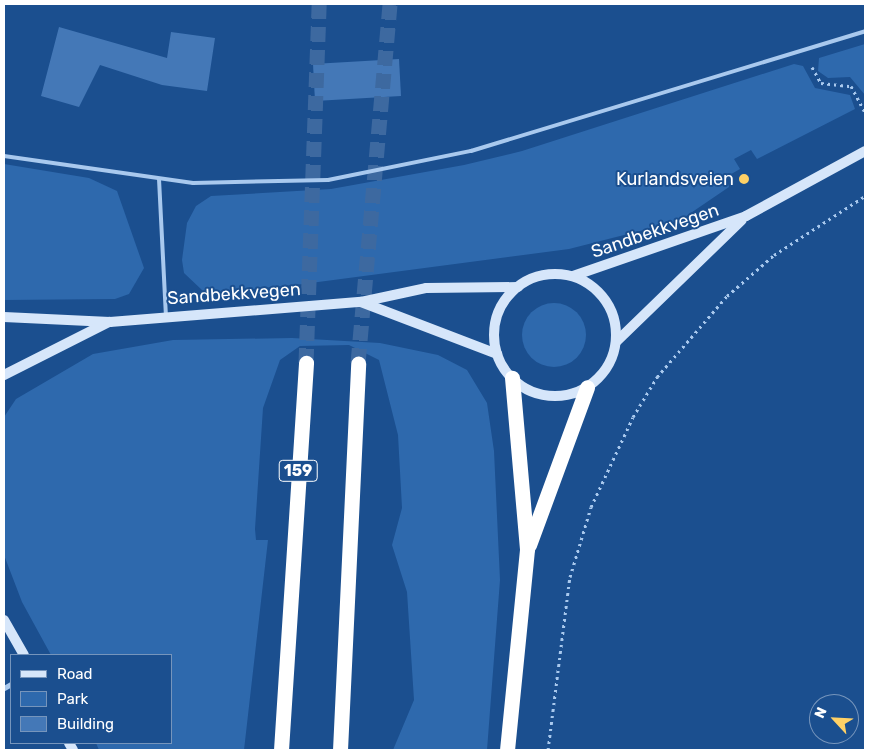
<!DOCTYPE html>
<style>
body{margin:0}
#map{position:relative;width:869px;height:754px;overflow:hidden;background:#1b4f8f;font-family:Rubik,sans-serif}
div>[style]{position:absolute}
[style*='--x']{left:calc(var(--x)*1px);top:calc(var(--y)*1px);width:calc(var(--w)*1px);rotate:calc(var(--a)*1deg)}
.green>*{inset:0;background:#2e69ad}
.round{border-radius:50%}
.building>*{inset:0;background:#4478b7}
.motorway-tunnel>*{height:15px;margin-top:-7.5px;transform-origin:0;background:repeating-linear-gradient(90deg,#3d69a0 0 15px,transparent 0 23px)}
.path>*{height:3px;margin-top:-1.5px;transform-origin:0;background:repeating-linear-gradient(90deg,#a9c9ee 0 2.5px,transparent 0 6.5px)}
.service>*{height:4px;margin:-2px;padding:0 2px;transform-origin:2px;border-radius:2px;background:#a9c9ee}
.minor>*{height:5px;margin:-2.5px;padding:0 2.5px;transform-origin:2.5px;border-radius:2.5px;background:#a9c9ee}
.secondary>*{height:10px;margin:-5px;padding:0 5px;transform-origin:5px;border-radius:5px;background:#d6e6fa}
.secondary>.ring{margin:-5px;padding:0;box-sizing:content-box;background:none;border:10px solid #d6e6fa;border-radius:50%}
.motorway>*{height:15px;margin:-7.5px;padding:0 7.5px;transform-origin:7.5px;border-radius:7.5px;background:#fff}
.dots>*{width:14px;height:14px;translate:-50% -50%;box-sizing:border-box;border:2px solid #1b4f8f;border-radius:50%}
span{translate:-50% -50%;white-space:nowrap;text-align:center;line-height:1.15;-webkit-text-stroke:4px #1b4f8f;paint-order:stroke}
.shield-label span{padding:1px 4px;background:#1b4f8f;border:1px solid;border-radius:4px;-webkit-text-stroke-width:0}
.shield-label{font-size:16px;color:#fff;font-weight:700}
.poi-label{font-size:18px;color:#fff}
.right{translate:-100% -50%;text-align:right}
.street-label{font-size:18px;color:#fff}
.frame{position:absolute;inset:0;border:5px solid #fff;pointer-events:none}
.legend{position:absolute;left:10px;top:654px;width:162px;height:90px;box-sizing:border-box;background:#1b4f8f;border:1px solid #7695bc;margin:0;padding:6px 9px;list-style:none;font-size:15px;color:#fff}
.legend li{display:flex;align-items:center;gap:10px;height:25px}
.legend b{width:25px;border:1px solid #7695bc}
.north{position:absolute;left:809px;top:694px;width:50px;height:50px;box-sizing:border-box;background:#1b4f8f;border:1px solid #7695bc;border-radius:50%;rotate:295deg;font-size:14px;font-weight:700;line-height:20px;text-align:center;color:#fff}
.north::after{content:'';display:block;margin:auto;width:18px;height:22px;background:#ffd166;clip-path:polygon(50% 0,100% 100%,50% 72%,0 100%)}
</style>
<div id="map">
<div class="green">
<i style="clip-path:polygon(865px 44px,865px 95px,850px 77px,828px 78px,818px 71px,819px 58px)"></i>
<i style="clip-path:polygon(794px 64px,803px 66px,815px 88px,850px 95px,855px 109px,757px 159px,751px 150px,734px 159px,740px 169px,726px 177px,729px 187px,679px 221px,569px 249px,303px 284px,215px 293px,203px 291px,184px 273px,182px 260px,187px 223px,196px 206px,211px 196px,331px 189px,464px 165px,522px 151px)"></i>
<i style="clip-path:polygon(4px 164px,89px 178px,117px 191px,144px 268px,129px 294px,115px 299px,4px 300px)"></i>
<i class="round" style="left:522px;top:303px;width:64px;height:64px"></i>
<i style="clip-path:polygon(292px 338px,380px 343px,438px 355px,467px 370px,487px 403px,494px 451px,500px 580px,487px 750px,393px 750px,414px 700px,407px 592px,392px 545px,402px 508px,398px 435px,379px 360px,349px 345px,300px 346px,280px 360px,263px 408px,255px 529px,256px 540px,268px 540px,244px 750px,99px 750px,96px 743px,171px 743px,171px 655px,51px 655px,22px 602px,4px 555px,4px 417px,16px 399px,93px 354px,173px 340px)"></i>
</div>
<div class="building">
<i style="clip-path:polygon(59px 27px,167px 58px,171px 32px,215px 38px,207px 91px,162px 85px,100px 65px,79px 107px,41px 96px)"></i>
<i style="clip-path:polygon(399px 59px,401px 96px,315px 101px,313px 64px)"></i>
</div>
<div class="motorway-tunnel">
<i style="--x:306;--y:363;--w:359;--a:-87.9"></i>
<i style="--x:358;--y:363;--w:360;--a:-84.9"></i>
</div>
<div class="path">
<i style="--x:812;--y:67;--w:18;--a:61"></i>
<i style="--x:821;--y:83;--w:30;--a:6"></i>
<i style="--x:851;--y:86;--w:30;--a:62"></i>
<i style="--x:548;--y:750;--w:174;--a:-82.8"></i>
<i style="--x:570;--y:577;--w:73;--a:-73.3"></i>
<i style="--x:591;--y:507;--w:99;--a:-65"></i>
<i style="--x:633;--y:417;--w:47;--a:-59"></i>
<i style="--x:657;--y:377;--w:107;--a:-49.2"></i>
<i style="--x:727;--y:296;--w:62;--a:-41.1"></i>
<i style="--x:774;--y:255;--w:108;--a:-33"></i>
</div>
<div class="service">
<i style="--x:4;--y:156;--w:191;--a:8.1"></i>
<i style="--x:193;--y:183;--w:135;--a:-1.3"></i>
<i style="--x:328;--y:180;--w:146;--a:-11.5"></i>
<i style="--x:471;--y:151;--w:412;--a:-16.9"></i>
<i style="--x:159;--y:179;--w:137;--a:87.1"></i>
</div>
<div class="minor">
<i style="--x:4;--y:688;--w:8;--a:-30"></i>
</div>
<div class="secondary">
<i class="ring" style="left:494px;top:274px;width:112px;height:112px"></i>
<i style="--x:573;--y:276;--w:183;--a:-19.1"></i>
<i style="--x:746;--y:216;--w:136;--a:-28.6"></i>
<i style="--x:361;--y:302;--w:146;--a:20.9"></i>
<i style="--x:4;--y:317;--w:106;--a:2.7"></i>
<i style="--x:110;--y:322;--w:252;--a:-4.6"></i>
<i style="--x:361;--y:302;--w:66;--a:-12.2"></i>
<i style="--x:426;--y:288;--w:92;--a:-0.6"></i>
<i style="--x:616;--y:342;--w:175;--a:-44.1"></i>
<i style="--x:4;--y:375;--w:118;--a:-26.8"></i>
<i style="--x:4;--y:620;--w:40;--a:60.3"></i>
<i style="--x:69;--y:743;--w:8;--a:60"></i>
</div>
<div class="motorway">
<i style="--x:529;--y:545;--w:168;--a:-69.8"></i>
<i style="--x:281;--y:750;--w:388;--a:-86.3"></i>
<i style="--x:340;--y:750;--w:387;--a:-87.3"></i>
<i style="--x:507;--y:750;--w:202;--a:-84.3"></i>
<i style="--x:527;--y:549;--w:172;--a:-95"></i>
</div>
<div class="dots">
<i style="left:744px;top:179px;background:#ffd166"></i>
</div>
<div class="shield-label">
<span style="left:298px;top:471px">159</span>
</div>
<div class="poi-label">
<span class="right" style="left:734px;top:179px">Kurlandsveien</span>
</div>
<div class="street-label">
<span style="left:655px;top:231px;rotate:-19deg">Sandbekkvegen</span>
<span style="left:234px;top:294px;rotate:-4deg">Sandbekkvegen</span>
</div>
<div class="frame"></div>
<ul class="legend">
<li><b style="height:6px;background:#d6e6fa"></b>Road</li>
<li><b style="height:14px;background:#2e69ad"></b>Park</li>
<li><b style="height:14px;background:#4478b7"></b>Building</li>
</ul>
<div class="north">N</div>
</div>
